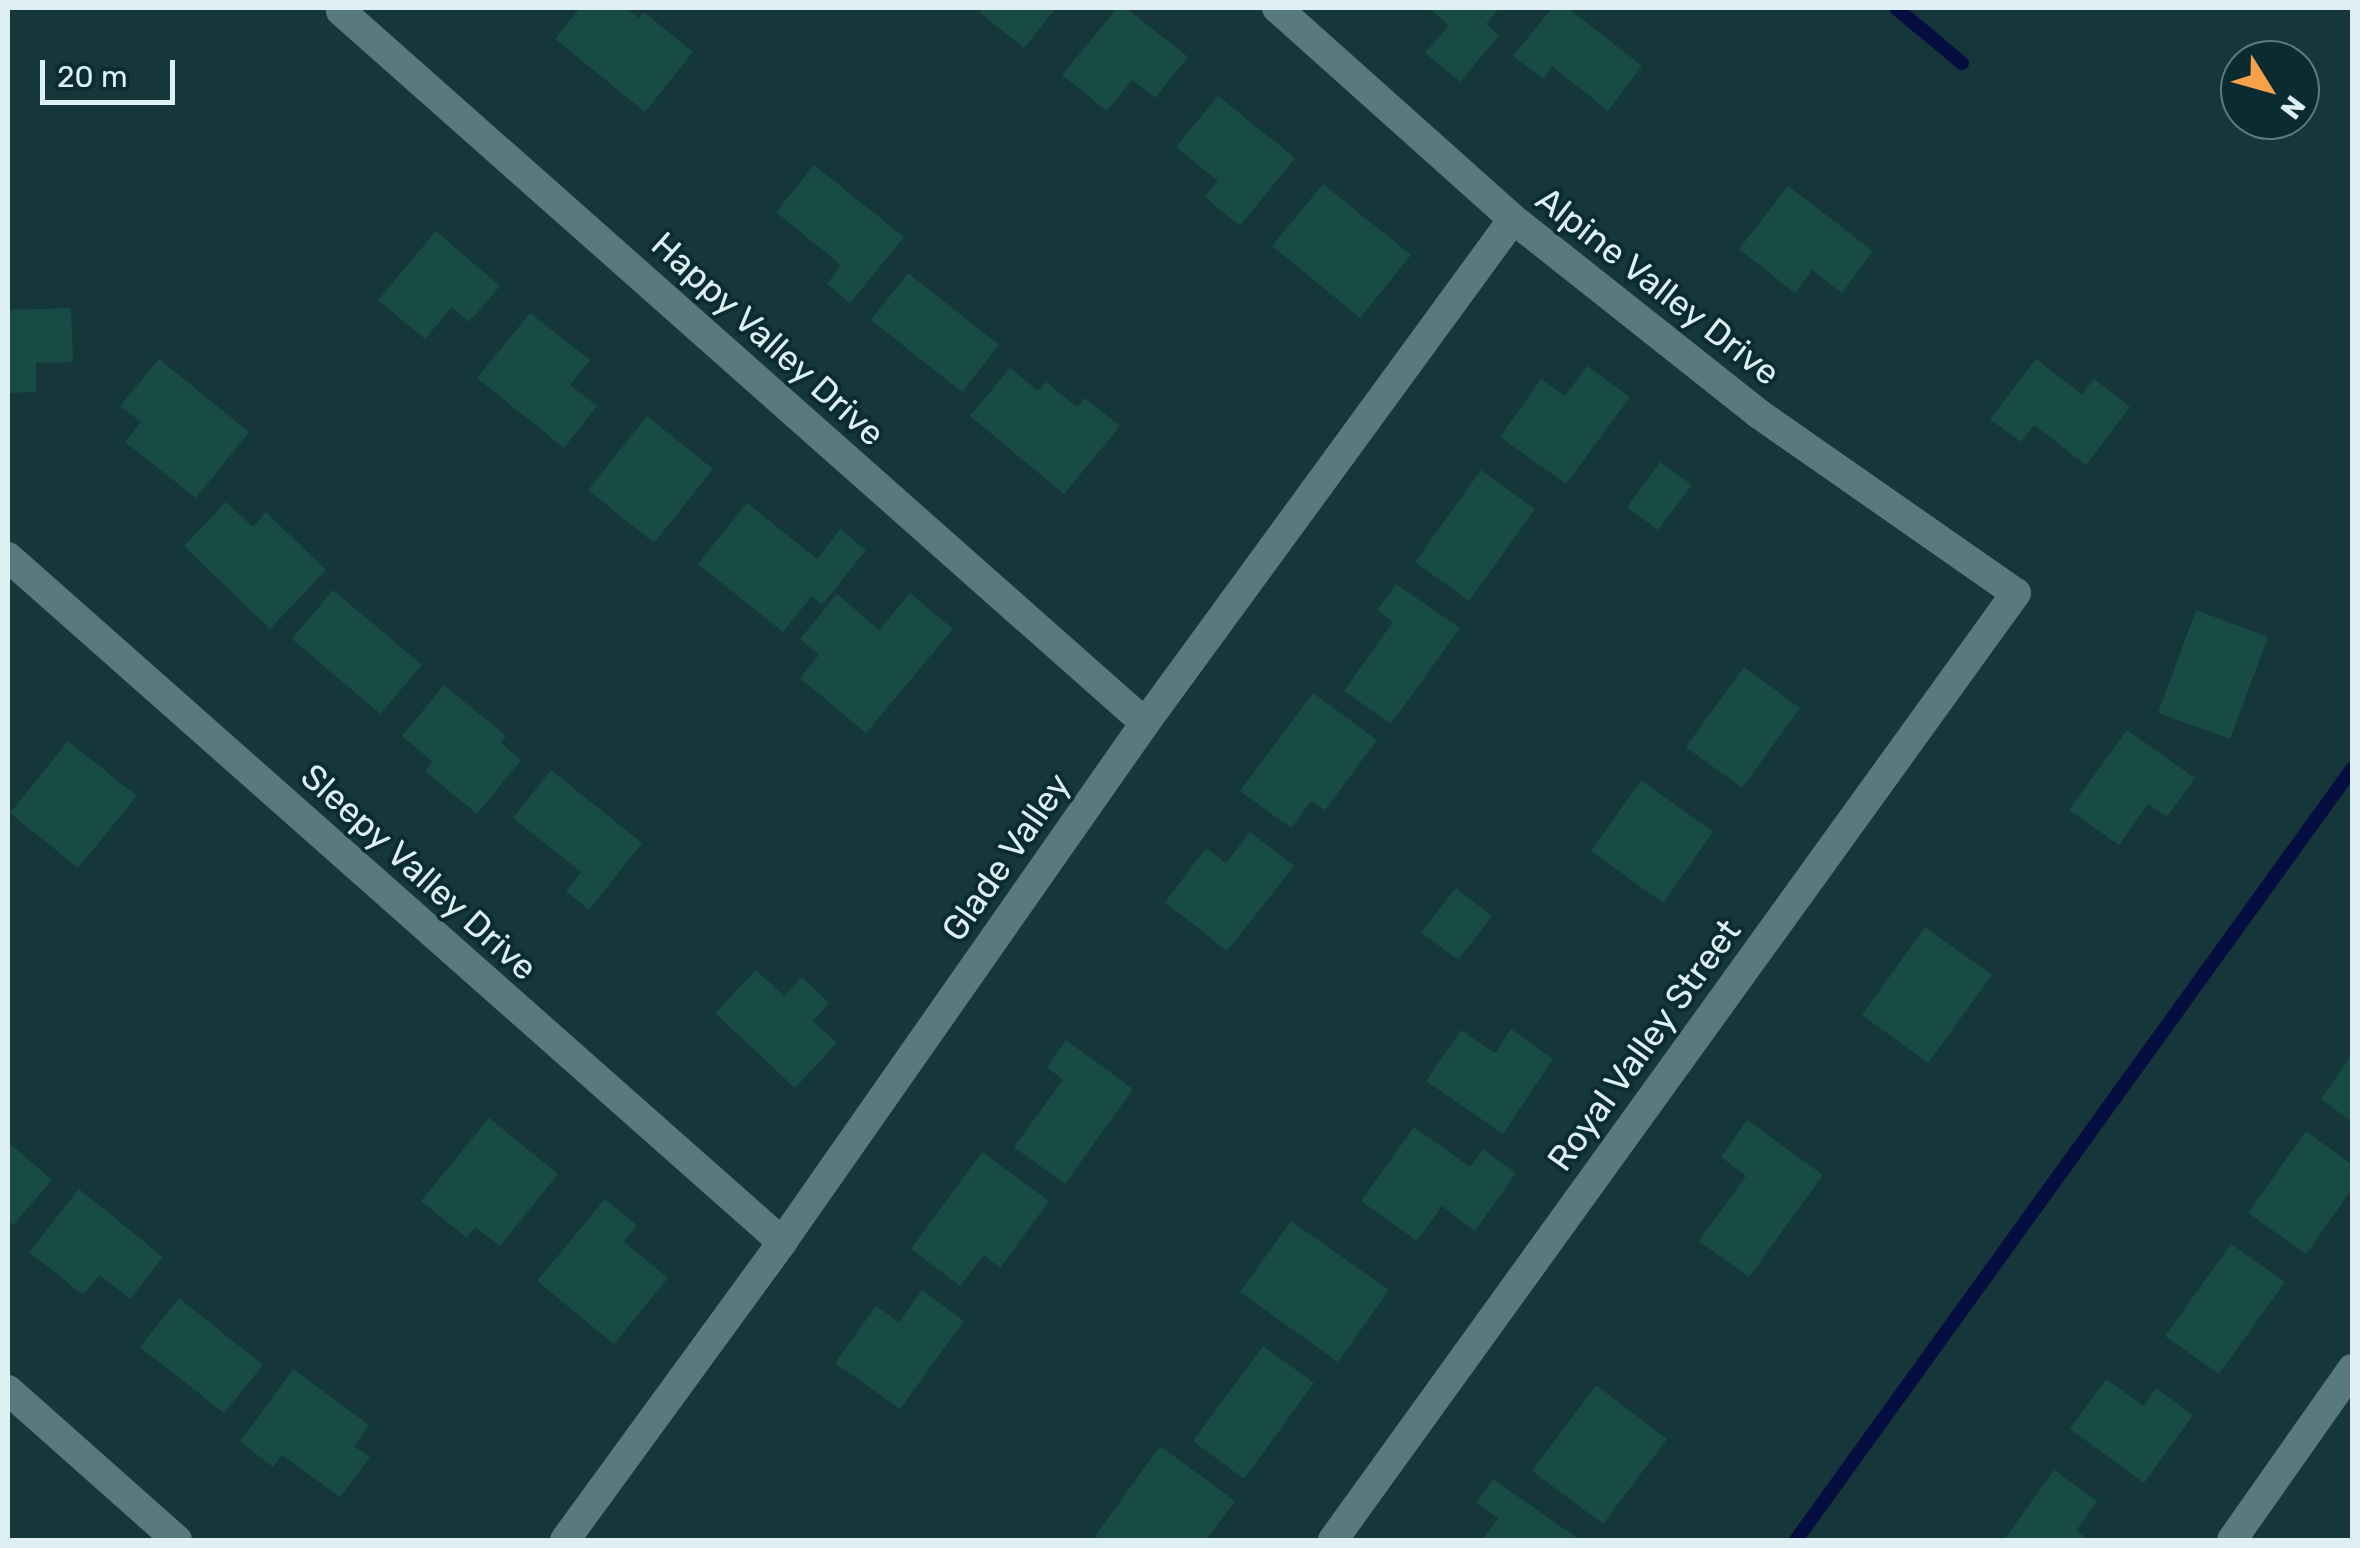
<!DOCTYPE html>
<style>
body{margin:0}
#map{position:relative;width:2360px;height:1548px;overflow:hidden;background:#15363b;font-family:Rubik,sans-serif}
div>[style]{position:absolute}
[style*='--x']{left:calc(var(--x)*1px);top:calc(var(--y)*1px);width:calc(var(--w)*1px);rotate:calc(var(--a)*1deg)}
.stream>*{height:14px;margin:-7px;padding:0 7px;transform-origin:7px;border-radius:7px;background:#050e3f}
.building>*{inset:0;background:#174b43}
.minor>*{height:30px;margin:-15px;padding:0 15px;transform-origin:15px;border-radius:15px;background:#58797f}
span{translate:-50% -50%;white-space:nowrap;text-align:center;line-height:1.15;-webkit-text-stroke:8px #0a2c31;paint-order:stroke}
.street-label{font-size:35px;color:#def0f4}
.frame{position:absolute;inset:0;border:10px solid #def0f4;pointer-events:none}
.north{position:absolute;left:2220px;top:40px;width:100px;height:100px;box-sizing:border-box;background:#0a2c31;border:2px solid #5f7a7f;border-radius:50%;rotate:127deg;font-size:28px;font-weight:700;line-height:40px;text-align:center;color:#def0f4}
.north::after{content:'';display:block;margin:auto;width:35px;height:45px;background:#f7a148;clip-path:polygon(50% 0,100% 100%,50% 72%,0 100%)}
.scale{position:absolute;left:40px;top:60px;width:135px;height:45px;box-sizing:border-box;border:5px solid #def0f4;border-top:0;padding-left:12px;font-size:30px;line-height:35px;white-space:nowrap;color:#def0f4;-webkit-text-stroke:8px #0a2c31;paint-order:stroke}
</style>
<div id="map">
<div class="stream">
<i style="--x:1896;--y:8;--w:86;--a:39.8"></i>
<i style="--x:1796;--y:1540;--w:951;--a:-54.2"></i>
</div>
<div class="building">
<i style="clip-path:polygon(580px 8px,626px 8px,639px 18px,644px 12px,693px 52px,645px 112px,555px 39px)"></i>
<i style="clip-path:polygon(983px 8px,1056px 8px,1024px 48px,979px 12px)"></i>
<i style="clip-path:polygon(1117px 8px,1126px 8px,1188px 57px,1155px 98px,1132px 80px,1107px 111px,1062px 75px)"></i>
<i style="clip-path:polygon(1428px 8px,1500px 8px,1486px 24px,1499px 35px,1460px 82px,1425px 53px,1449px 25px)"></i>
<i style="clip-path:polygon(1552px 8px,1568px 8px,1642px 66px,1608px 111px,1552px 66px,1543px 79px,1513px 56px)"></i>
<i style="clip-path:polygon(1218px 96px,1295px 158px,1240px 226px,1205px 197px,1218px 181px,1176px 147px)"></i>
<i style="clip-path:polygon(814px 165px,904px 237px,850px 303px,827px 284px,841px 265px,776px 212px)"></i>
<i style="clip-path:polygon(1323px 184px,1411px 255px,1360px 318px,1272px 246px)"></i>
<i style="clip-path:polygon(1788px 186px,1873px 251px,1842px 293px,1812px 270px,1795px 293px,1739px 249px)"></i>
<i style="clip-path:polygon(436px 231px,500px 286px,469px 322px,452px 307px,425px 339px,378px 300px)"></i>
<i style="clip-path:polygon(908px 273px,999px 345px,962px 392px,871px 320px)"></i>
<i style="clip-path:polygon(71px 308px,73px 362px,36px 363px,36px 392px,8px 393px,8px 310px)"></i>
<i style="clip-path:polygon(530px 313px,590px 360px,570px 385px,597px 406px,564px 448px,477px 378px)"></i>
<i style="clip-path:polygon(159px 359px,249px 432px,196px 498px,125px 442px,141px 422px,120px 406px)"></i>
<i style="clip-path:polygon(2036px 359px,2082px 394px,2094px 379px,2130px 407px,2086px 465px,2034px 425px,2021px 442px,1990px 419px)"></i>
<i style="clip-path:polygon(1587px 366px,1630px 397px,1566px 484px,1500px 437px,1541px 379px,1565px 396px)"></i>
<i style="clip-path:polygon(1010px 368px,1038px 391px,1046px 382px,1077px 407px,1085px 398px,1120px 426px,1064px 494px,970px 416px)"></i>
<i style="clip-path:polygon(647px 416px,713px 469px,654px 543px,588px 490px)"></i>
<i style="clip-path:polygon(1660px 462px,1692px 485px,1658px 530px,1627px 507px)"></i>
<i style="clip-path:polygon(1481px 470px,1535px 509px,1469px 601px,1415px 562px)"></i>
<i style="clip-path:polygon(226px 502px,253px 527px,266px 512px,326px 570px,270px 629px,184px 546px)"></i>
<i style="clip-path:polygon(747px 503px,817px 559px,840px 529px,866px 550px,822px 605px,812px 596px,783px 632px,698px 564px)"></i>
<i style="clip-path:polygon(1396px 584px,1460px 628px,1391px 724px,1344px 691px,1393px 622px,1377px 610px)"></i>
<i style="clip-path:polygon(333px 590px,422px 665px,380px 714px,292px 639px)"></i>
<i style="clip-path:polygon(910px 593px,953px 629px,866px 733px,800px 678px,819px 655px,800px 639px,837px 594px,879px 630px)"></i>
<i style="clip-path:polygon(2196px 610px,2268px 637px,2230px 739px,2158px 713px)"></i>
<i style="clip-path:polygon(1744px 667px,1800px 708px,1742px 788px,1686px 747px)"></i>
<i style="clip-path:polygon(444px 685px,506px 736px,501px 743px,521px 760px,477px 814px,425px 771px,433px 762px,402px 736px)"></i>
<i style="clip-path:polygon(1313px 693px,1377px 740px,1325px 810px,1311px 801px,1291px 828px,1240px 791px)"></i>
<i style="clip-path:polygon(2127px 730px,2195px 778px,2167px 817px,2148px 804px,2119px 845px,2069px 810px)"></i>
<i style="clip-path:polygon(68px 741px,137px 796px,78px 868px,10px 813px)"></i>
<i style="clip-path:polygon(551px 770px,642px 843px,589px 910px,566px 891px,581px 872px,513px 818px)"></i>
<i style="clip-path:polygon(1641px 780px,1713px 832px,1663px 903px,1591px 851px)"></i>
<i style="clip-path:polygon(1250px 832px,1294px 866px,1227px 951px,1165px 902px,1206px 848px,1226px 863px)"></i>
<i style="clip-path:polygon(1456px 888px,1492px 916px,1458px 960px,1421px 932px)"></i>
<i style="clip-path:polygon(1925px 927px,1992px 975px,1928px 1063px,1862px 1015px)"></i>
<i style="clip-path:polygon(756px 970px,784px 996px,802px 977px,829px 1003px,813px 1021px,837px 1043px,795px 1088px,715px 1013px)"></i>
<i style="clip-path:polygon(1511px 1029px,1553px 1059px,1503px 1134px,1426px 1081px,1461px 1030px,1495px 1053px)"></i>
<i style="clip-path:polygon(1066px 1040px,1133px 1089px,1065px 1184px,1014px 1147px,1063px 1080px,1047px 1067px)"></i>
<i style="clip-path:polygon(2352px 1054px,2352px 1122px,2321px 1099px)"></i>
<i style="clip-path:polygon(489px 1118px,558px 1174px,500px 1246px,475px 1227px,467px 1238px,421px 1201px)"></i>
<i style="clip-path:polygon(1747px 1120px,1823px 1175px,1749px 1277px,1699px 1241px,1746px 1176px,1721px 1157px)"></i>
<i style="clip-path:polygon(1414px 1127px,1470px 1167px,1483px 1149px,1516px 1173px,1475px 1231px,1442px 1206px,1417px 1241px,1361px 1201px)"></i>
<i style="clip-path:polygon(2306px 1131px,2352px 1165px,2352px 1189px,2306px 1254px,2248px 1213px)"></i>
<i style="clip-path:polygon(8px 1142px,52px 1180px,13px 1225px,8px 1221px)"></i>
<i style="clip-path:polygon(982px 1152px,1049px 1201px,1000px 1268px,984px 1255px,960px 1286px,911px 1249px)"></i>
<i style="clip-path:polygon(79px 1189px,163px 1257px,130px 1299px,100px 1275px,83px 1295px,29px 1252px)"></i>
<i style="clip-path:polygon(605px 1199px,637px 1225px,624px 1242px,668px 1278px,614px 1344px,537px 1281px)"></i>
<i style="clip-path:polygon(1291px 1221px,1389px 1290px,1338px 1362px,1240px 1292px)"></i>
<i style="clip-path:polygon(2231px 1244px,2285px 1282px,2219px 1374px,2165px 1336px)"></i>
<i style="clip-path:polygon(922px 1290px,964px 1321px,900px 1409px,835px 1363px,876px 1306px,899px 1322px)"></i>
<i style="clip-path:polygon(179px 1298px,263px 1365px,224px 1413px,140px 1347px)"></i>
<i style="clip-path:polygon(1263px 1346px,1314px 1383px,1244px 1479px,1193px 1441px)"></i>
<i style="clip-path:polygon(293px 1369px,369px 1425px,354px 1446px,370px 1457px,340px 1497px,282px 1455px,273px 1467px,240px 1442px)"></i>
<i style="clip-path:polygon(2106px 1379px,2144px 1406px,2156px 1388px,2193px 1415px,2144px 1483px,2070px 1429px)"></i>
<i style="clip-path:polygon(1596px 1385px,1667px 1439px,1603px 1524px,1532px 1471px)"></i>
<i style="clip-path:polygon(1160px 1446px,1235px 1501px,1206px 1540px,1102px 1540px,1095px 1536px)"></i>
<i style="clip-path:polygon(2054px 1470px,2097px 1501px,2076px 1531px,2090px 1540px,2004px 1540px)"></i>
<i style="clip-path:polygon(1493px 1479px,1580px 1540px,1482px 1540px,1498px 1518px,1476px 1503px)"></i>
</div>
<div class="minor">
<i style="--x:1277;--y:8;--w:317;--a:41.8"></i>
<i style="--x:1513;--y:219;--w:314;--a:38.4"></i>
<i style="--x:1759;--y:414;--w:313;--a:34.9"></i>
<i style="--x:2016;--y:593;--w:1168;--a:125.8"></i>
<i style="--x:341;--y:11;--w:1074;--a:41.53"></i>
<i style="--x:8;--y:557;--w:1034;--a:41.51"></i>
<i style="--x:8;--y:1390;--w:226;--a:41.6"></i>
<i style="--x:565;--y:1540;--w:369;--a:-53.9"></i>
<i style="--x:782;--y:1242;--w:633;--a:-55.03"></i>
<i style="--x:1145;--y:723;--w:624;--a:-53.86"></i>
<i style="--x:2232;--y:1540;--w:209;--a:-54.9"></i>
</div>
<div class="street-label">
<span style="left:1658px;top:286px;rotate:38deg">Alpine Valley Drive</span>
<span style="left:768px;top:339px;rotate:42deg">Happy Valley Drive</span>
<span style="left:1006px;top:857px;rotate:-55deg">Glade Valley</span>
<span style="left:419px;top:872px;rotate:42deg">Sleepy Valley Drive</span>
<span style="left:1644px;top:1045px;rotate:-54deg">Royal Valley Street</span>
</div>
<div class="frame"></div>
<div class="north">N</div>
<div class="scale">20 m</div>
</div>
